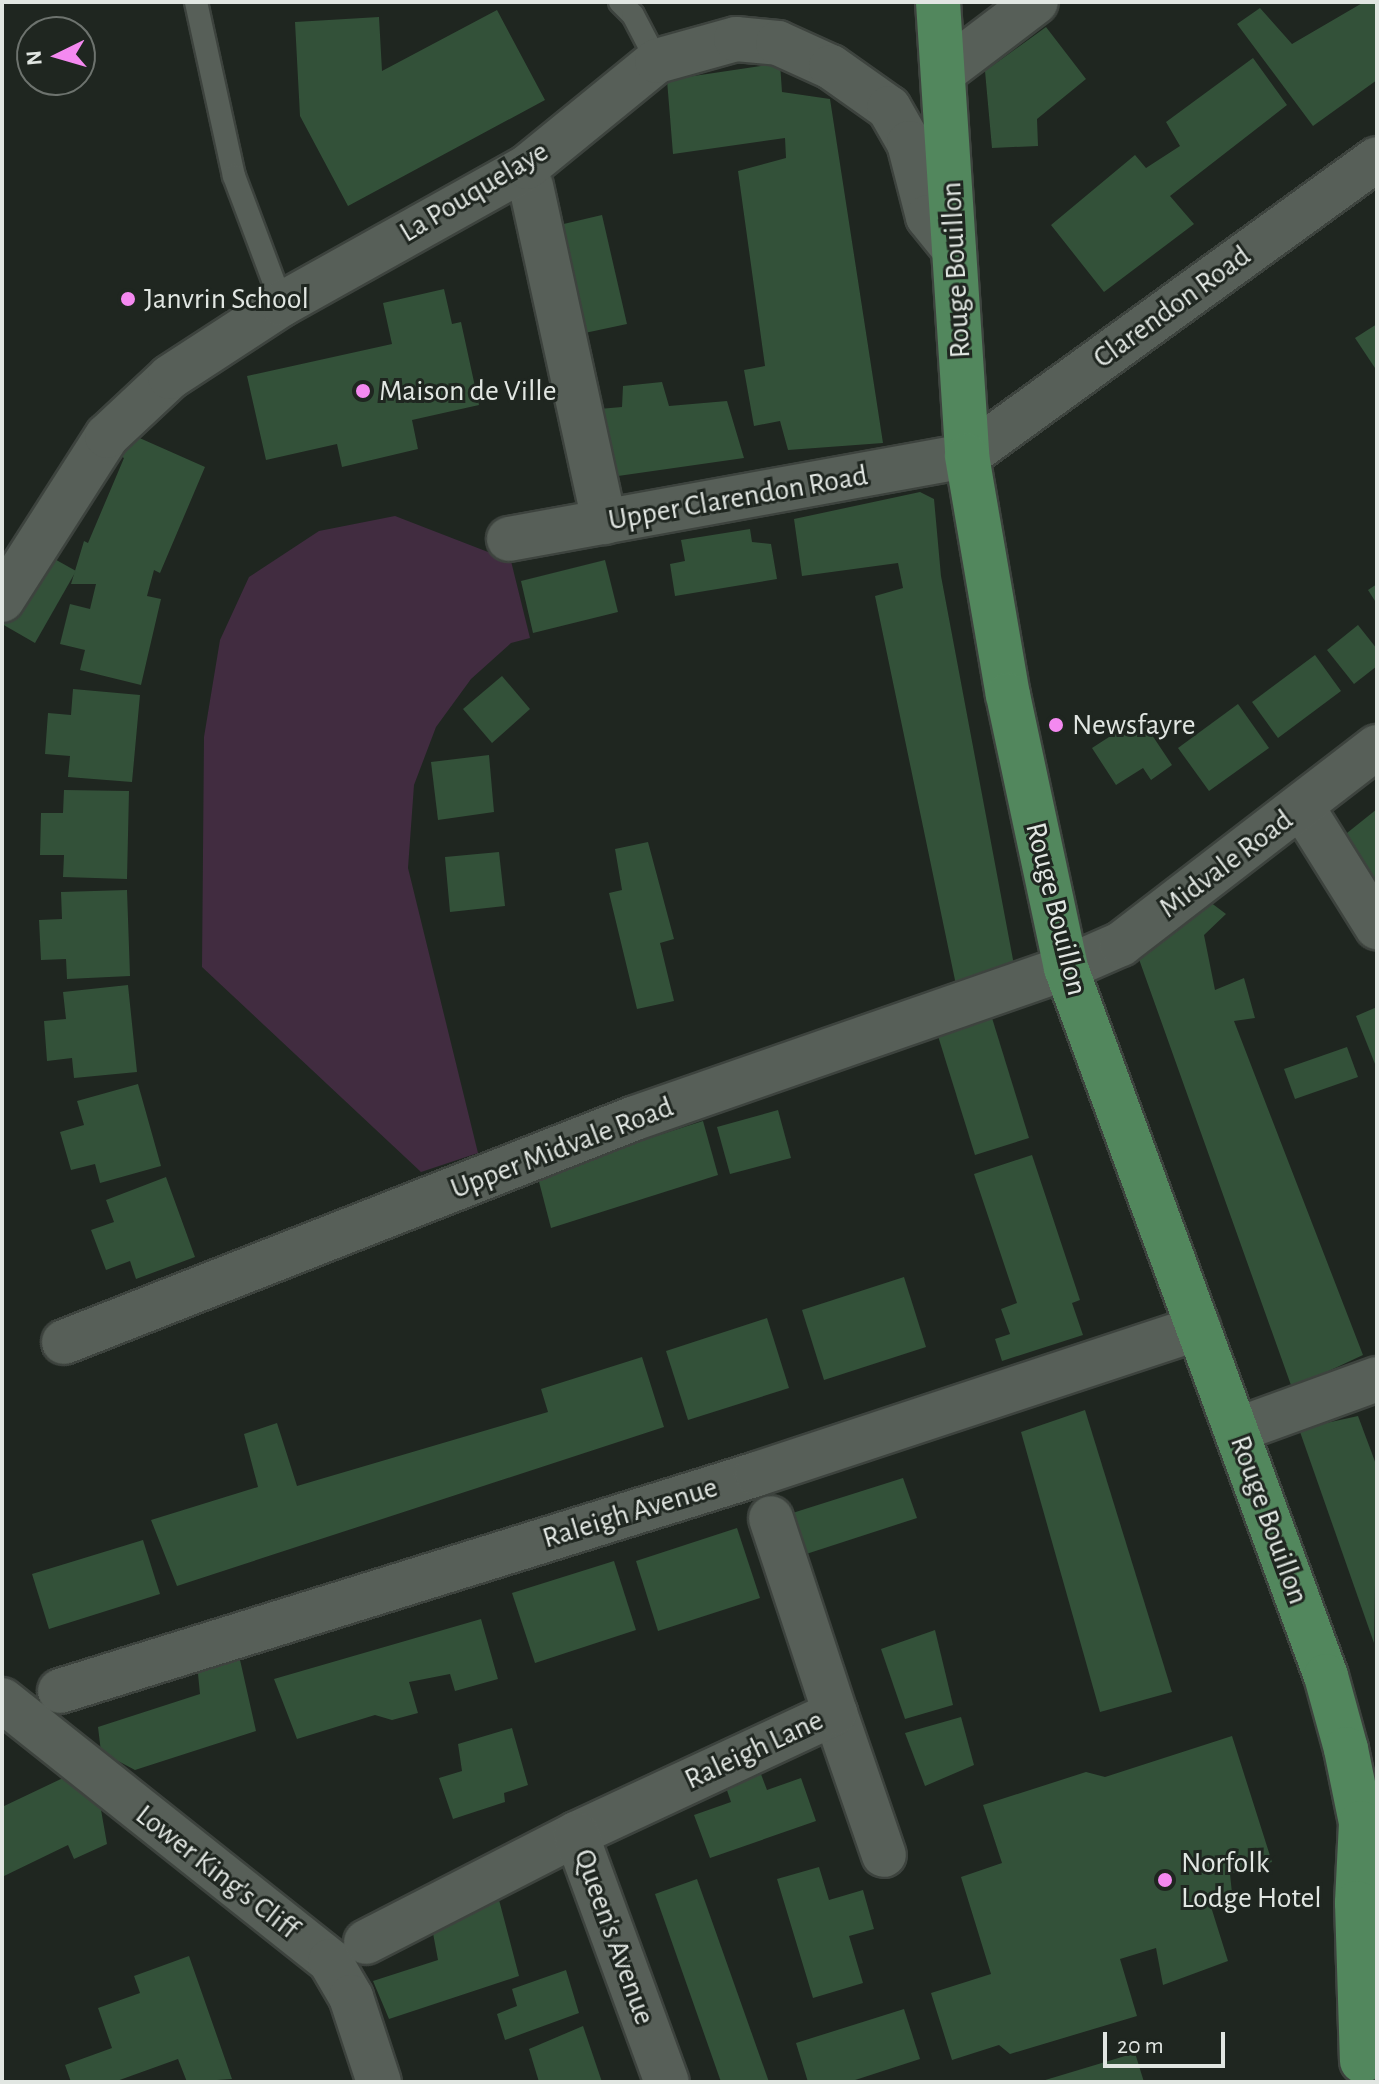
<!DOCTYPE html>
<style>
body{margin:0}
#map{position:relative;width:1379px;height:2084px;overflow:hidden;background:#1f2620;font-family:"Alegreya Sans",sans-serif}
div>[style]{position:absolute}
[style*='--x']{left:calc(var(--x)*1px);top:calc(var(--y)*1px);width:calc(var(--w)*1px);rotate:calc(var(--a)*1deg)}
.green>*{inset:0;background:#412c40}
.building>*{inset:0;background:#335139}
.roads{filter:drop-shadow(2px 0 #3d433e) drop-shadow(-2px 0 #3d433e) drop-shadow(0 2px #3d433e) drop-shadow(0 -2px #3d433e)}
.service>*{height:22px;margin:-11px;padding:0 11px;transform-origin:11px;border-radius:11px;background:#575f58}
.minor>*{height:44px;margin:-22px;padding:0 22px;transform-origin:22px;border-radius:22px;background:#575f58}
.secondary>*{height:44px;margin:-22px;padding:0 22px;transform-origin:22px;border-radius:22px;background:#575f58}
.primary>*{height:44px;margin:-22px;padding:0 22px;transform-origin:22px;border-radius:22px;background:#52875d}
.dots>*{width:22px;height:22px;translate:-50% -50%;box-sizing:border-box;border:4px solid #1f2620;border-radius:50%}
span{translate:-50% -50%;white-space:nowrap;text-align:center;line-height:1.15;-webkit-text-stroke:6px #1f2620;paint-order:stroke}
.street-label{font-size:30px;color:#e1e6e2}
.poi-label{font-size:30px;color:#e1e6e2}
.left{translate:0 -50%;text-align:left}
.frame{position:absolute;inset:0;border:4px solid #e1e6e2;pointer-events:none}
.north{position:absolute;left:16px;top:16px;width:80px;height:80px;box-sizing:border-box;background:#1f2620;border:2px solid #6d736e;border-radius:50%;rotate:265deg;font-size:22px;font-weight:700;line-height:32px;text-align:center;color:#e1e6e2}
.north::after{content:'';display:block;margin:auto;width:28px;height:36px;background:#f489f0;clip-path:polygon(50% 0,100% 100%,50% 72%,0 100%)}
.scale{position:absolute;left:1103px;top:2032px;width:122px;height:36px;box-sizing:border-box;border:4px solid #e1e6e2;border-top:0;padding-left:10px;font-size:24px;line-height:28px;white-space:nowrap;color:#e1e6e2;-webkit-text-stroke:6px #1f2620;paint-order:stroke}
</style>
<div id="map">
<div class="green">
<i style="clip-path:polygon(395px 516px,511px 561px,530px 638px,511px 643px,471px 679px,436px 727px,414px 785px,408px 868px,478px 1153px,421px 1172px,202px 967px,204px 737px,220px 640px,249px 577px,319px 531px)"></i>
</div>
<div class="building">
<i style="clip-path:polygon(1364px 2px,1377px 2px,1377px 80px,1313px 126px,1237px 24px,1260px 8px,1292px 44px)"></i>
<i style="clip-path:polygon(497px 10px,545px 100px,348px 206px,300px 116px,295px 22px,379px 17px,382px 71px)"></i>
<i style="clip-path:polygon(1046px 27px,1086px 79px,1037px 119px,1038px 146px,992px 148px,985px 71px)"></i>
<i style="clip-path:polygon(1253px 58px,1287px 105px,1170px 196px,1194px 224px,1104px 292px,1051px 225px,1135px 155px,1146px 168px,1180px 146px,1166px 122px)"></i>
<i style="clip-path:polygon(780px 63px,782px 92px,830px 99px,883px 443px,788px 450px,780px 421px,754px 426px,744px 370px,765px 366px,738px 171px,786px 158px,785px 138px,673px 154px,667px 80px)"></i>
<i style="clip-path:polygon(602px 215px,627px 324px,580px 334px,555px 226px)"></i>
<i style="clip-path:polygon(444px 289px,452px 324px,461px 322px,479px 405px,412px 420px,418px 449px,342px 467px,337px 444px,266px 460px,247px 376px,392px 344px,383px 303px)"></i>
<i style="clip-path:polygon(1377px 324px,1377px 371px,1355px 338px)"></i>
<i style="clip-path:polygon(662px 382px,669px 406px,727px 401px,744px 458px,611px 477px,599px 409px,622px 407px,623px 386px)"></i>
<i style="clip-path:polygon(126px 432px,205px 467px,160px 573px,154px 570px,147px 596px,161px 599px,141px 685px,80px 670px,85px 650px,60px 644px,70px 604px,90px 609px,96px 584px,71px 584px,84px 541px,88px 543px,124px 458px,113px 452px)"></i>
<i style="clip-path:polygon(920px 492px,934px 499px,941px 576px,1014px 965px,956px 985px,875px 596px,903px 588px,898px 563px,802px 576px,794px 519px)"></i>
<i style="clip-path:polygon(750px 529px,752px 542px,771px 544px,777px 579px,675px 596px,670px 564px,685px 561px,681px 540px)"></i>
<i style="clip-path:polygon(42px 552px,76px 571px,35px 643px,2px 624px)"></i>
<i style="clip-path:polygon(605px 560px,618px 612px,533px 633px,521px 581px)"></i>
<i style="clip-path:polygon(1377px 584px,1377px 604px,1368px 590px)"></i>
<i style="clip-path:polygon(1358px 625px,1377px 649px,1377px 666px,1354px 684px,1327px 650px)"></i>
<i style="clip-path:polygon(1315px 655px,1341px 691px,1278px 738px,1252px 702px)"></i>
<i style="clip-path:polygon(502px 676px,530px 709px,492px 743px,463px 709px)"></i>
<i style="clip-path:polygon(73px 689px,140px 695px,132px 782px,68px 777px,70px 756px,45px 754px,48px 713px,71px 715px)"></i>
<i style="clip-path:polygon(1238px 704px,1269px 748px,1209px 791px,1178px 748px)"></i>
<i style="clip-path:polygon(1140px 717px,1172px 765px,1151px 780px,1143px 768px,1116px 785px,1092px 748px)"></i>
<i style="clip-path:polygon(489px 755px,494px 812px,438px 820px,431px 762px)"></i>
<i style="clip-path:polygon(64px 790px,129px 791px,127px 879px,63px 877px,64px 855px,40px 855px,41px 813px,63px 813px)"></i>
<i style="clip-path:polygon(1377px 809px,1377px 901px,1332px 845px)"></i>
<i style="clip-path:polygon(648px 842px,674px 939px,660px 943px,674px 1001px,637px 1009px,609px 893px,622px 890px,615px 849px)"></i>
<i style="clip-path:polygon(499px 852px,505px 906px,450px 912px,445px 857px)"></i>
<i style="clip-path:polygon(127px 890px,130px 976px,67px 979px,66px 959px,41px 960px,39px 920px,62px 919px,61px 892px)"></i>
<i style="clip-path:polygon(1202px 896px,1226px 914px,1204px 935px,1215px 990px,1244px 978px,1255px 1018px,1234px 1021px,1363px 1355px,1292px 1388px,1135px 948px)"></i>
<i style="clip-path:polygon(128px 985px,137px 1072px,74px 1078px,72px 1058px,47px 1061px,44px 1021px,66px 1019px,63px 992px)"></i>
<i style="clip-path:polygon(1377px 1007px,1377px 1069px,1356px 1016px)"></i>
<i style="clip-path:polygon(992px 1018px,1029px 1138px,975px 1155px,938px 1036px)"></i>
<i style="clip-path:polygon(1347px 1047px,1358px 1077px,1295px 1099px,1284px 1069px)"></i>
<i style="clip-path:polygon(138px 1084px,161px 1166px,100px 1183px,95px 1164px,71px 1170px,60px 1132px,84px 1125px,77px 1101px)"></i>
<i style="clip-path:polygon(778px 1110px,791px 1158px,730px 1174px,717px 1127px)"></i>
<i style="clip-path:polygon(703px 1121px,718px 1175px,551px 1228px,537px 1174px)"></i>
<i style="clip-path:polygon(1032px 1155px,1080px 1300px,1072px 1303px,1083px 1335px,1002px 1361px,995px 1339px,1010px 1334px,1001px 1309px,1017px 1303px,974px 1174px)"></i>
<i style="clip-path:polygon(166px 1177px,195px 1257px,136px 1279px,130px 1261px,106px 1270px,91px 1230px,114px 1222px,106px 1200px)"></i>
<i style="clip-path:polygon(904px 1277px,926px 1347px,824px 1380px,802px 1310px)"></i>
<i style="clip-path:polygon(767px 1318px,789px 1388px,688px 1420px,666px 1351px)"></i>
<i style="clip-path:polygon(642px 1357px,664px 1427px,177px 1586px,151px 1520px,258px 1487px,244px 1434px,277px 1423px,297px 1486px,548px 1412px,541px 1389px)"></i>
<i style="clip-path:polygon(1085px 1410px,1172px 1692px,1100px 1712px,1021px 1432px)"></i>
<i style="clip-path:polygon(1358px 1416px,1377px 1467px,1374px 1643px,1299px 1429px)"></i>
<i style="clip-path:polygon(903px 1478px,917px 1518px,797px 1557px,783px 1516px)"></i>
<i style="clip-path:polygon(737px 1528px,760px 1598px,658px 1631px,636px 1561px)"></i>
<i style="clip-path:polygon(143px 1540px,160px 1594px,49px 1629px,32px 1574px)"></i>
<i style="clip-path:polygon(614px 1561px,636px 1630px,535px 1663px,512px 1593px)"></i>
<i style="clip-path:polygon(481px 1619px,498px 1679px,455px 1691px,450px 1674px,409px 1682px,418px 1713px,392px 1720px,375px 1715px,297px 1739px,274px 1679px)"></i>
<i style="clip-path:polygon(935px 1630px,953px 1705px,905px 1719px,881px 1649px)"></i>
<i style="clip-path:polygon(238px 1651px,256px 1731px,135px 1770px,101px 1752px,98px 1727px,200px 1694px,197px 1664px)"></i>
<i style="clip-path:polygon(961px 1717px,974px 1765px,925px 1786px,905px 1733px)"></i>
<i style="clip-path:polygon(512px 1728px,528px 1785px,504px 1793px,505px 1802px,453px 1819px,439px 1778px,462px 1771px,458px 1744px)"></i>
<i style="clip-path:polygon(1232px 1736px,1272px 1862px,1230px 1874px,1232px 1893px,1207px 1894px,1228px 1961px,1163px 1985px,1156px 1948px,1120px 1959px,1137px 2016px,1010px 2054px,999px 2045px,952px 2060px,931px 1993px,991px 1974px,961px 1877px,1002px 1863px,983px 1805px,1086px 1772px,1105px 1777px)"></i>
<i style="clip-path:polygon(756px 1761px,767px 1790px,801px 1778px,816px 1821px,710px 1858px,694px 1815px,731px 1802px,721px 1773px)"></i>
<i style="clip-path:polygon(63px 1778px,100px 1804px,107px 1844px,74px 1859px,68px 1845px,2px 1877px,2px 1807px)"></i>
<i style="clip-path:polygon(819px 1867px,829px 1900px,863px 1890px,874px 1929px,849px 1936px,863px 1983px,813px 1998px,777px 1879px)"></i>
<i style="clip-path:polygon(697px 1879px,769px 2082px,721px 2082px,655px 1894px)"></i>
<i style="clip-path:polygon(498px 1896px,519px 1976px,389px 2019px,373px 1981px,438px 1960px,430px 1917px)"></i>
<i style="clip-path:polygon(189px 1956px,232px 2079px,187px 2082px,178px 2059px,114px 2082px,71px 2082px,65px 2065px,112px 2048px,98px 2008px,140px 1993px,134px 1976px)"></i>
<i style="clip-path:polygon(566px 1970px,579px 2013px,505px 2040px,497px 2014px,517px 2006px,512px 1989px)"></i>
<i style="clip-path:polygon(904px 2009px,920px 2059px,849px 2082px,808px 2082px,796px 2043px)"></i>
<i style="clip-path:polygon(583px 2026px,602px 2082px,539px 2082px,529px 2049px)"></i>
<i style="clip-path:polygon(1135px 2053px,1144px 2082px,1042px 2082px,1042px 2081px)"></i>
</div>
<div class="roads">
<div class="service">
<i style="--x:196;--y:2;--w:178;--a:77.7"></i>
<i style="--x:234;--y:176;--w:137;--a:69.4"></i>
<i style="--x:620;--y:2;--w:18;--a:45"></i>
<i style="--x:633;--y:15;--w:52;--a:62.4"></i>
</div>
<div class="minor">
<i style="--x:945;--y:71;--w:114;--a:-37.2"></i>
<i style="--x:531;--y:186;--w:344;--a:77.7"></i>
<i style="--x:509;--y:539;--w:465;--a:-10.3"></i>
<i style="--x:967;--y:456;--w:506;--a:-35.92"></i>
<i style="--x:2;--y:600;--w:195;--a:-57.4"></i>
<i style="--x:107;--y:436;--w:86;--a:-43.1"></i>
<i style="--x:170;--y:377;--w:134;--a:-33.1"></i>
<i style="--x:282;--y:304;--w:281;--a:-29.2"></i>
<i style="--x:527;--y:167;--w:168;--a:-39.2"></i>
<i style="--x:657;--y:61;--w:82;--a:-15.6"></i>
<i style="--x:736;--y:39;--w:42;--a:5.4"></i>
<i style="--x:778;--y:43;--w:58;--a:24.4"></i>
<i style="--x:831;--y:67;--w:71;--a:35.3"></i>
<i style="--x:889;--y:108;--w:40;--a:60.3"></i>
<i style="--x:909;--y:143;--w:76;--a:75.6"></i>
<i style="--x:928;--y:217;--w:41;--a:50.9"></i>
<i style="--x:1302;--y:807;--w:142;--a:58"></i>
<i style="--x:64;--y:1342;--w:613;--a:-21.42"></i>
<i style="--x:635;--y:1118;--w:456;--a:-19.2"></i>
<i style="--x:1237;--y:1430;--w:149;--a:-20"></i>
<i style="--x:60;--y:1691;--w:730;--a:-17.29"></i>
<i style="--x:757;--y:1474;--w:465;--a:-18.3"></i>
<i style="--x:2;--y:1700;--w:419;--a:38.5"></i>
<i style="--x:330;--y:1961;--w:42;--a:59.7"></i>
<i style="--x:351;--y:1997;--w:89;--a:71.8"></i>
<i style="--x:835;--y:1713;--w:150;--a:71"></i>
<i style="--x:576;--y:1834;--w:286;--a:-25"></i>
<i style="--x:835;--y:1713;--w:205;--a:-108.2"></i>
<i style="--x:366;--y:1942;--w:236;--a:-27.2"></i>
<i style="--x:576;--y:1834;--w:264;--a:69.9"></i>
</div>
<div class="secondary">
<i style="--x:1066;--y:968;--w:60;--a:-23.6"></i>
<i style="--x:1121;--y:944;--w:323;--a:-37.6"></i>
</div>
<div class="primary">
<i style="--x:938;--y:2;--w:455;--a:86.3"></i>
<i style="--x:967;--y:456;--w:242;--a:80.3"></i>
<i style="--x:1008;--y:695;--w:279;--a:78"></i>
<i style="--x:1066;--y:968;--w:754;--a:69.84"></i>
<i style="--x:1326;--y:1676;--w:76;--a:74.7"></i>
<i style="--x:1346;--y:1749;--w:76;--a:78.5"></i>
<i style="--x:1361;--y:1823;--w:80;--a:92.9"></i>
<i style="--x:1357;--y:1903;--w:158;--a:88.2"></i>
</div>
</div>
<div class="dots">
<i style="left:128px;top:299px;background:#f489f0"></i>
<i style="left:363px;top:391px;background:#f489f0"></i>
<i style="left:1056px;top:725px;background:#f489f0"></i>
<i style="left:1165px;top:1880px;background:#f489f0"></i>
</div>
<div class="street-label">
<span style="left:474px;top:192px;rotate:-31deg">La Pouquelaye</span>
<span style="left:956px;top:270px;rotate:-93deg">Rouge Bouillon</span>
<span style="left:1172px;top:307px;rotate:-36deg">Clarendon Road</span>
<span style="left:738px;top:498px;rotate:-10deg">Upper Clarendon Road</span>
<span style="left:1226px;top:864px;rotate:-37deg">Midvale Road</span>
<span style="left:1056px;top:909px;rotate:76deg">Rouge Bouillon</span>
<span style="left:562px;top:1148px;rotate:-21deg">Upper Midvale Road</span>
<span style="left:630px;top:1513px;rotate:-17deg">Raleigh Avenue</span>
<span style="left:1269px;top:1520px;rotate:70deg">Rouge Bouillon</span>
<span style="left:754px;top:1750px;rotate:-25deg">Raleigh Lane</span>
<span style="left:217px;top:1872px;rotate:38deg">Lower King's Cliff</span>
<span style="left:614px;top:1937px;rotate:70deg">Queen's Avenue</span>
</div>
<div class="poi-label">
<span class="left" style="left:144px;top:299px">Janvrin School</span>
<span class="left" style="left:379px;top:391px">Maison de Ville</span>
<span class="left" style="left:1072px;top:725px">Newsfayre</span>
<span class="left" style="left:1181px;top:1880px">Norfolk<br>Lodge Hotel</span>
</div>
<div class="frame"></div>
<div class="north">N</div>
<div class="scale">20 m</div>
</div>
